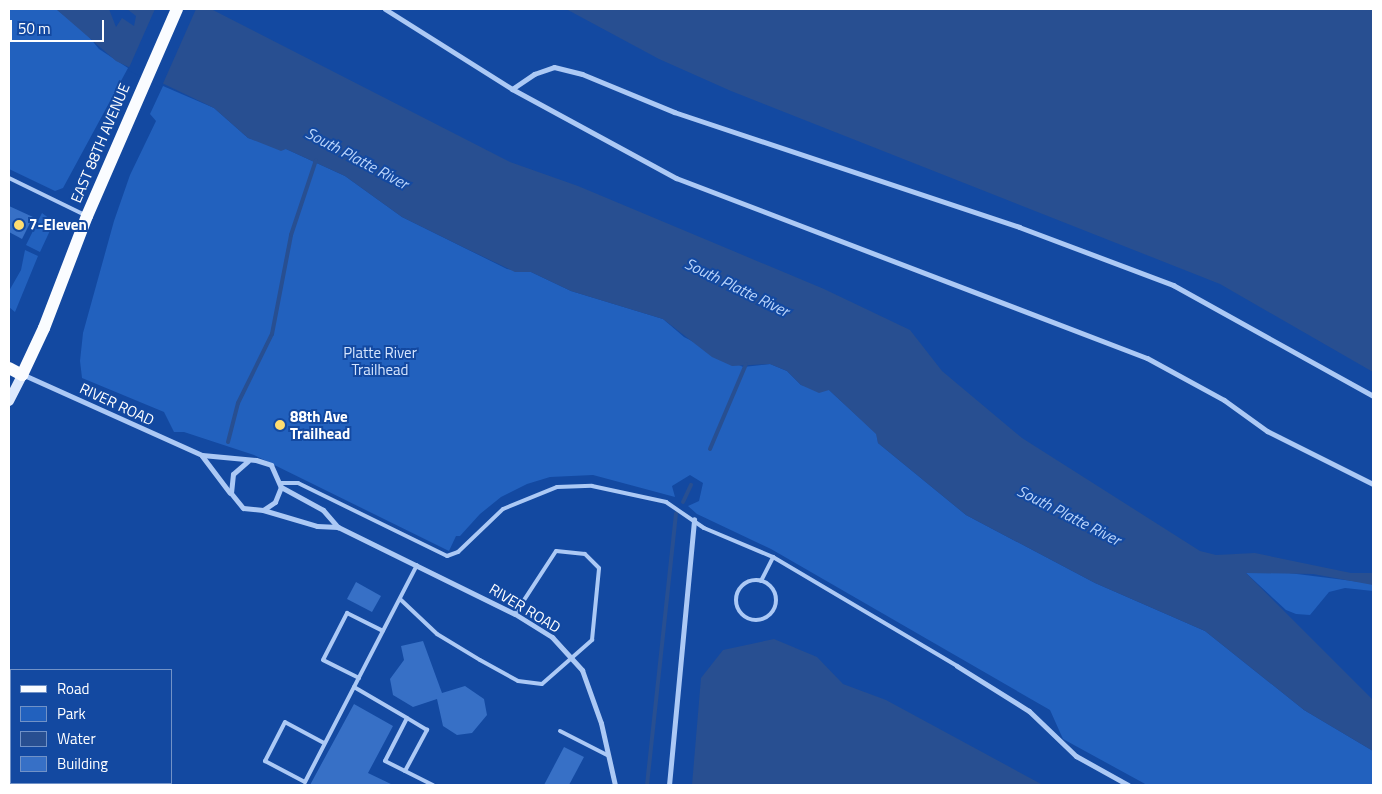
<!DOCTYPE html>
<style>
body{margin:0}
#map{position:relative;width:1382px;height:794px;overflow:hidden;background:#1349a1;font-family:"Titillium Web",sans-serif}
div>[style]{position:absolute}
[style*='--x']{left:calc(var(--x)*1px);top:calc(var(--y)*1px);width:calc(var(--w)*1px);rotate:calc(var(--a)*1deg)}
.green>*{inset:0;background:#2261be}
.water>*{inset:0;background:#284f91}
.pier>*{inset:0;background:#1349a1}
.stream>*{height:4px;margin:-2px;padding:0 2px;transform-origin:2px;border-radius:2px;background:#284f91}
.building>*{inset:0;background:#3770c6}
.lane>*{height:4px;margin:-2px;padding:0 2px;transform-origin:2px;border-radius:2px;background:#acc9f5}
.lane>.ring{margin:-2px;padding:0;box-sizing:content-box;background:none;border:4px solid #acc9f5;border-radius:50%}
.street>*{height:5px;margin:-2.5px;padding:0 2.5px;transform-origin:2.5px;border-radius:2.5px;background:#acc9f5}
.secondary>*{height:10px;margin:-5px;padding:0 5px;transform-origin:5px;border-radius:5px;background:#dde9fd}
.primary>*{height:12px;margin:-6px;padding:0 6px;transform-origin:6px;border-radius:6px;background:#fafcff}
.dots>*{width:14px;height:14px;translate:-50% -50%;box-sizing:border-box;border:2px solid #1349a1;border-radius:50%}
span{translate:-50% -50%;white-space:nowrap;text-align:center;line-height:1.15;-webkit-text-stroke:4px #1349a1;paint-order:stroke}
.street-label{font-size:15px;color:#fff}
.poi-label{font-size:15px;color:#fff;font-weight:700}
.left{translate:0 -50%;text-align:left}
.park-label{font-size:15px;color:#d5e5fe}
.water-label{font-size:16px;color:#b9d4fb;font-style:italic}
.frame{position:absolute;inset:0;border:10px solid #fff;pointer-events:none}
.legend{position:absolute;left:10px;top:669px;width:162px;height:115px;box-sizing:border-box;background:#1349a1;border:1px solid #7192c7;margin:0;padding:6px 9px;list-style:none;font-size:15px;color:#fff}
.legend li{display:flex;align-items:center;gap:10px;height:25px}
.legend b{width:25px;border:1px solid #7192c7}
.scale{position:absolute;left:10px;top:20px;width:94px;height:22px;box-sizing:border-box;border:2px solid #fff;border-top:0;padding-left:6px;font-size:15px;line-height:18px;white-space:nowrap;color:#fff;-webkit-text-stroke:4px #1349a1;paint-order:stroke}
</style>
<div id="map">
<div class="green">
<i style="clip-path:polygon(9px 9px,56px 9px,85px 32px,99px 49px,128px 68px,63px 188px,55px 191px,9px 169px)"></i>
<i style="clip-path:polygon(163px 86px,214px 108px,248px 138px,286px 149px,345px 176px,402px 217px,507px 269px,531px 272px,571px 291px,663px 319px,684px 337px,743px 367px,770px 364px,787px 371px,801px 385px,829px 390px,877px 434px,878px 443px,966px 515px,1095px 583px,1205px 631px,1304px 710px,1373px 751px,1373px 785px,1147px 785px,1063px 739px,1050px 710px,771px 549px,697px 514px,688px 506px,699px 501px,703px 483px,690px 475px,672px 486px,675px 497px,593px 475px,550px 477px,527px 484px,501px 497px,480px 514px,460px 536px,456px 536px,449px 551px,254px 455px,184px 432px,174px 432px,164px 412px,82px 378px,80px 361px,83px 333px,114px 221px,130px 175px,156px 121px,150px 114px)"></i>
<i style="clip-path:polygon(42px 213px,54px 222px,40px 252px,26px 245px)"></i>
<i style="clip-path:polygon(25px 250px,38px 256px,15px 312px,9px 307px,9px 291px,21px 270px)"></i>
<i style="clip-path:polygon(1273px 571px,1369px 583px,1373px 585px,1373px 591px,1345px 588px,1329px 592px,1310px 615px,1296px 614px,1286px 610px,1245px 572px)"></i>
</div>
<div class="water">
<i style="clip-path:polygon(56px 9px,109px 9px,116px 27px,122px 18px,134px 26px,136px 16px,127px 9px,211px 9px,510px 162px,578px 186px,824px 289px,910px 330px,942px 371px,1022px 438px,1200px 551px,1216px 555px,1255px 553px,1351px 573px,1373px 573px,1373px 585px,1313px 574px,1246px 573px,1373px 700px,1373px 751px,1304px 710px,1205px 631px,1095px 583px,966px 515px,878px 443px,876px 434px,829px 390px,819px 393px,801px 385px,787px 371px,770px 364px,732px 366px,712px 357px,663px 319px,571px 291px,531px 272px,515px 272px,465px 248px,402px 217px,345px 176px,286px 149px,281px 151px,248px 138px,214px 108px,116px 61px)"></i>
<i style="clip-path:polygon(566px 9px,1373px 9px,1373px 372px,1220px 284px,731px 91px,659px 59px)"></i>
<i style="clip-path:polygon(774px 639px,817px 657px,843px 684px,886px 700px,1043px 785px,692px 785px,701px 678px,723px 650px)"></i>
</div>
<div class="pier">
<i style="clip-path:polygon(155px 9px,196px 9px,161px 88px,128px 70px)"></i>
</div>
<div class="stream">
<i style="--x:228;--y:442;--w:40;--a:-75.6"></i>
<i style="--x:238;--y:403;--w:77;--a:-63.8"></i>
<i style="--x:272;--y:334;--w:101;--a:-79.1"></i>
<i style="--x:291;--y:235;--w:79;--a:-71.6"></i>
<i style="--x:710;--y:449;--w:92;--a:-67"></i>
<i style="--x:683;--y:502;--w:19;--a:-65"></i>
<i style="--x:647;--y:785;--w:273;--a:-83.9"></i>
</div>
<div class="building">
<i style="clip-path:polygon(9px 206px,33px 217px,22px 239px,9px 232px)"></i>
<i style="clip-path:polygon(356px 582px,381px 596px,372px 612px,347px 599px)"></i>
<i style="clip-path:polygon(423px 641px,442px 693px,465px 686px,484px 699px,487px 715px,472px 733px,457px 735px,443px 726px,437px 699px,413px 707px,393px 695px,390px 679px,404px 660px,401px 646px)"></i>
<i style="clip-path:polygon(354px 704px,393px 726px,368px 773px,393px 785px,310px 785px)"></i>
<i style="clip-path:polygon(564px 747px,584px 757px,569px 785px,544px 785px)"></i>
</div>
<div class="lane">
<i style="--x:9;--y:178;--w:85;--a:26"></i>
<i style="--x:280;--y:483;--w:18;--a:0"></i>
<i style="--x:298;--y:483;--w:166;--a:26.1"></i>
<i style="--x:447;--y:556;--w:12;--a:-20"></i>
<i style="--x:458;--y:552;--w:62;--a:-43.7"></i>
<i style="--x:503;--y:509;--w:58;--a:-22.2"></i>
<i style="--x:557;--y:487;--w:35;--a:-2"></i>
<i style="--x:592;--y:486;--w:76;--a:12.2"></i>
<i style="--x:666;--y:502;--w:46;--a:34.4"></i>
<i style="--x:704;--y:528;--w:75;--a:22.8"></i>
<i style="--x:773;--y:557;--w:214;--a:30.6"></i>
<i class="ring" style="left:736px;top:580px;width:36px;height:36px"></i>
<i style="--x:761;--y:581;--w:27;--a:-63"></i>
<i style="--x:400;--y:599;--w:51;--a:43.4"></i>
<i style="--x:437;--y:634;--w:50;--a:31.2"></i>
<i style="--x:480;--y:660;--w:43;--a:28.9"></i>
<i style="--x:518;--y:681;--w:24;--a:7"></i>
<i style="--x:542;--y:684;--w:67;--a:-41.3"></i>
<i style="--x:592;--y:640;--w:72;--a:-84.4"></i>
<i style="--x:599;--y:568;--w:20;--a:-135"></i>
<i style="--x:585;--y:554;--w:29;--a:-174"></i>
<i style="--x:556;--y:551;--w:75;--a:123.1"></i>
<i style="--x:359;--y:678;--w:40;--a:-153.4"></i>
<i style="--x:323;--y:660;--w:53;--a:-62.9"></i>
<i style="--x:347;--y:613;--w:40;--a:26.6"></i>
<i style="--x:354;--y:687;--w:61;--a:30.3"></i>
<i style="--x:407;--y:718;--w:48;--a:117.1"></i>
<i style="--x:385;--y:761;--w:54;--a:26.6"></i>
<i style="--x:560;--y:731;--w:55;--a:27"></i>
<i style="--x:324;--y:743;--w:44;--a:-151.7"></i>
<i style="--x:285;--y:722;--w:44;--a:117.1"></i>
<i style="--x:265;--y:761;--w:45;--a:27.7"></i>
<i style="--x:305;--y:782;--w:244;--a:-62.7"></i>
<i style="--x:405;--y:771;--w:47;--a:-61.8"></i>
<i style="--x:427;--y:730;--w:23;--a:-149"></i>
</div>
<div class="street">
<i style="--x:385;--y:9;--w:150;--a:32.2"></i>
<i style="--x:512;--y:89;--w:187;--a:28.5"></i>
<i style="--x:676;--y:178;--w:504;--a:20.92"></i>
<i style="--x:1147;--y:358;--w:88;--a:28.6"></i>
<i style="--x:1224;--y:400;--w:53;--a:35.8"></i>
<i style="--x:1267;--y:431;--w:119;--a:26.6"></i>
<i style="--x:512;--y:89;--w:27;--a:-34"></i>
<i style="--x:534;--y:74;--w:21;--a:-19"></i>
<i style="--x:554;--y:67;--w:29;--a:14"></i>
<i style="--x:582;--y:74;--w:100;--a:22.4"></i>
<i style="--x:674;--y:112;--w:364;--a:18.4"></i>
<i style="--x:1019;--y:227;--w:165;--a:20.6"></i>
<i style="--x:1173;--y:285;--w:229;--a:29"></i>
<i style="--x:24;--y:375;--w:195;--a:24.2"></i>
<i style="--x:202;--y:455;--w:54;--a:5.3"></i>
<i style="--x:256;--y:460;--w:16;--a:18"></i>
<i style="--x:271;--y:465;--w:24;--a:66"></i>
<i style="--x:281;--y:487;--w:16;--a:112"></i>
<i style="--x:275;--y:502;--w:14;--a:146"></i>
<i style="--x:263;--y:510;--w:20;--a:-174"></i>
<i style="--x:243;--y:508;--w:19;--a:-129"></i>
<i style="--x:231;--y:493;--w:19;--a:-84"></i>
<i style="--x:233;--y:474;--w:20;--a:-41"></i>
<i style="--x:202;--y:456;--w:46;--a:52.9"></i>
<i style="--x:281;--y:487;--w:48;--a:28.7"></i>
<i style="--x:323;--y:510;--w:23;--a:49"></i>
<i style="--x:263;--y:510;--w:56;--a:16.5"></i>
<i style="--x:317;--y:526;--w:21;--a:3"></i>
<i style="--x:338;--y:527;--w:197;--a:26.2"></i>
<i style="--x:515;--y:614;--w:44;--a:31.9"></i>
<i style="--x:552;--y:637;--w:45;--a:47.7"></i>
<i style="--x:582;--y:670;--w:56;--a:70.3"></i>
<i style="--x:601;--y:723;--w:64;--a:77.3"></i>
<i style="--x:957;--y:666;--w:85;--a:32"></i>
<i style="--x:1029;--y:711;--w:65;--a:43.8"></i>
<i style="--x:1076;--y:756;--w:60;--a:29.1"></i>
<i style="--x:669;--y:785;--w:267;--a:-84.6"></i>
</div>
<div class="secondary">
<i style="--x:9;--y:401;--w:29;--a:-63"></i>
</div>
<div class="primary">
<i style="--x:9;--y:368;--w:15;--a:28"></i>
<i style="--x:22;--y:375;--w:52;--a:-64.9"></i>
<i style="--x:44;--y:328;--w:120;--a:-69"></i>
<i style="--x:87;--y:216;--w:226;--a:-66.5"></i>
</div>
<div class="dots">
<i style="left:19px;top:225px;background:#ffdd70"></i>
<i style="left:280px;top:425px;background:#ffdd70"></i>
</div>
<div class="street-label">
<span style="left:100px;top:143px;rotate:-67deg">EAST 88TH AVENUE</span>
<span style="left:117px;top:404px;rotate:25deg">RIVER ROAD</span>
<span style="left:525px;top:608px;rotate:31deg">RIVER ROAD</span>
</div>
<div class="poi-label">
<span class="left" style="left:29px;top:225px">7-Eleven</span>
<span class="left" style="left:290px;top:425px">88th Ave<br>Trailhead</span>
</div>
<div class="park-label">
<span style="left:380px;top:361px">Platte River<br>Trailhead</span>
</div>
<div class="water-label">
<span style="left:357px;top:158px;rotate:28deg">South Platte River</span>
<span style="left:737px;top:287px;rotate:26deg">South Platte River</span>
<span style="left:1069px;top:515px;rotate:27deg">South Platte River</span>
</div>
<div class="frame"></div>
<ul class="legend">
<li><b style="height:6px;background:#fafcff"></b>Road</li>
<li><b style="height:14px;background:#2261be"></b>Park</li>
<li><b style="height:14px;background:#284f91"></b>Water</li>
<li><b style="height:14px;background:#3770c6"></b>Building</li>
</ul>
<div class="scale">50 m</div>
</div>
